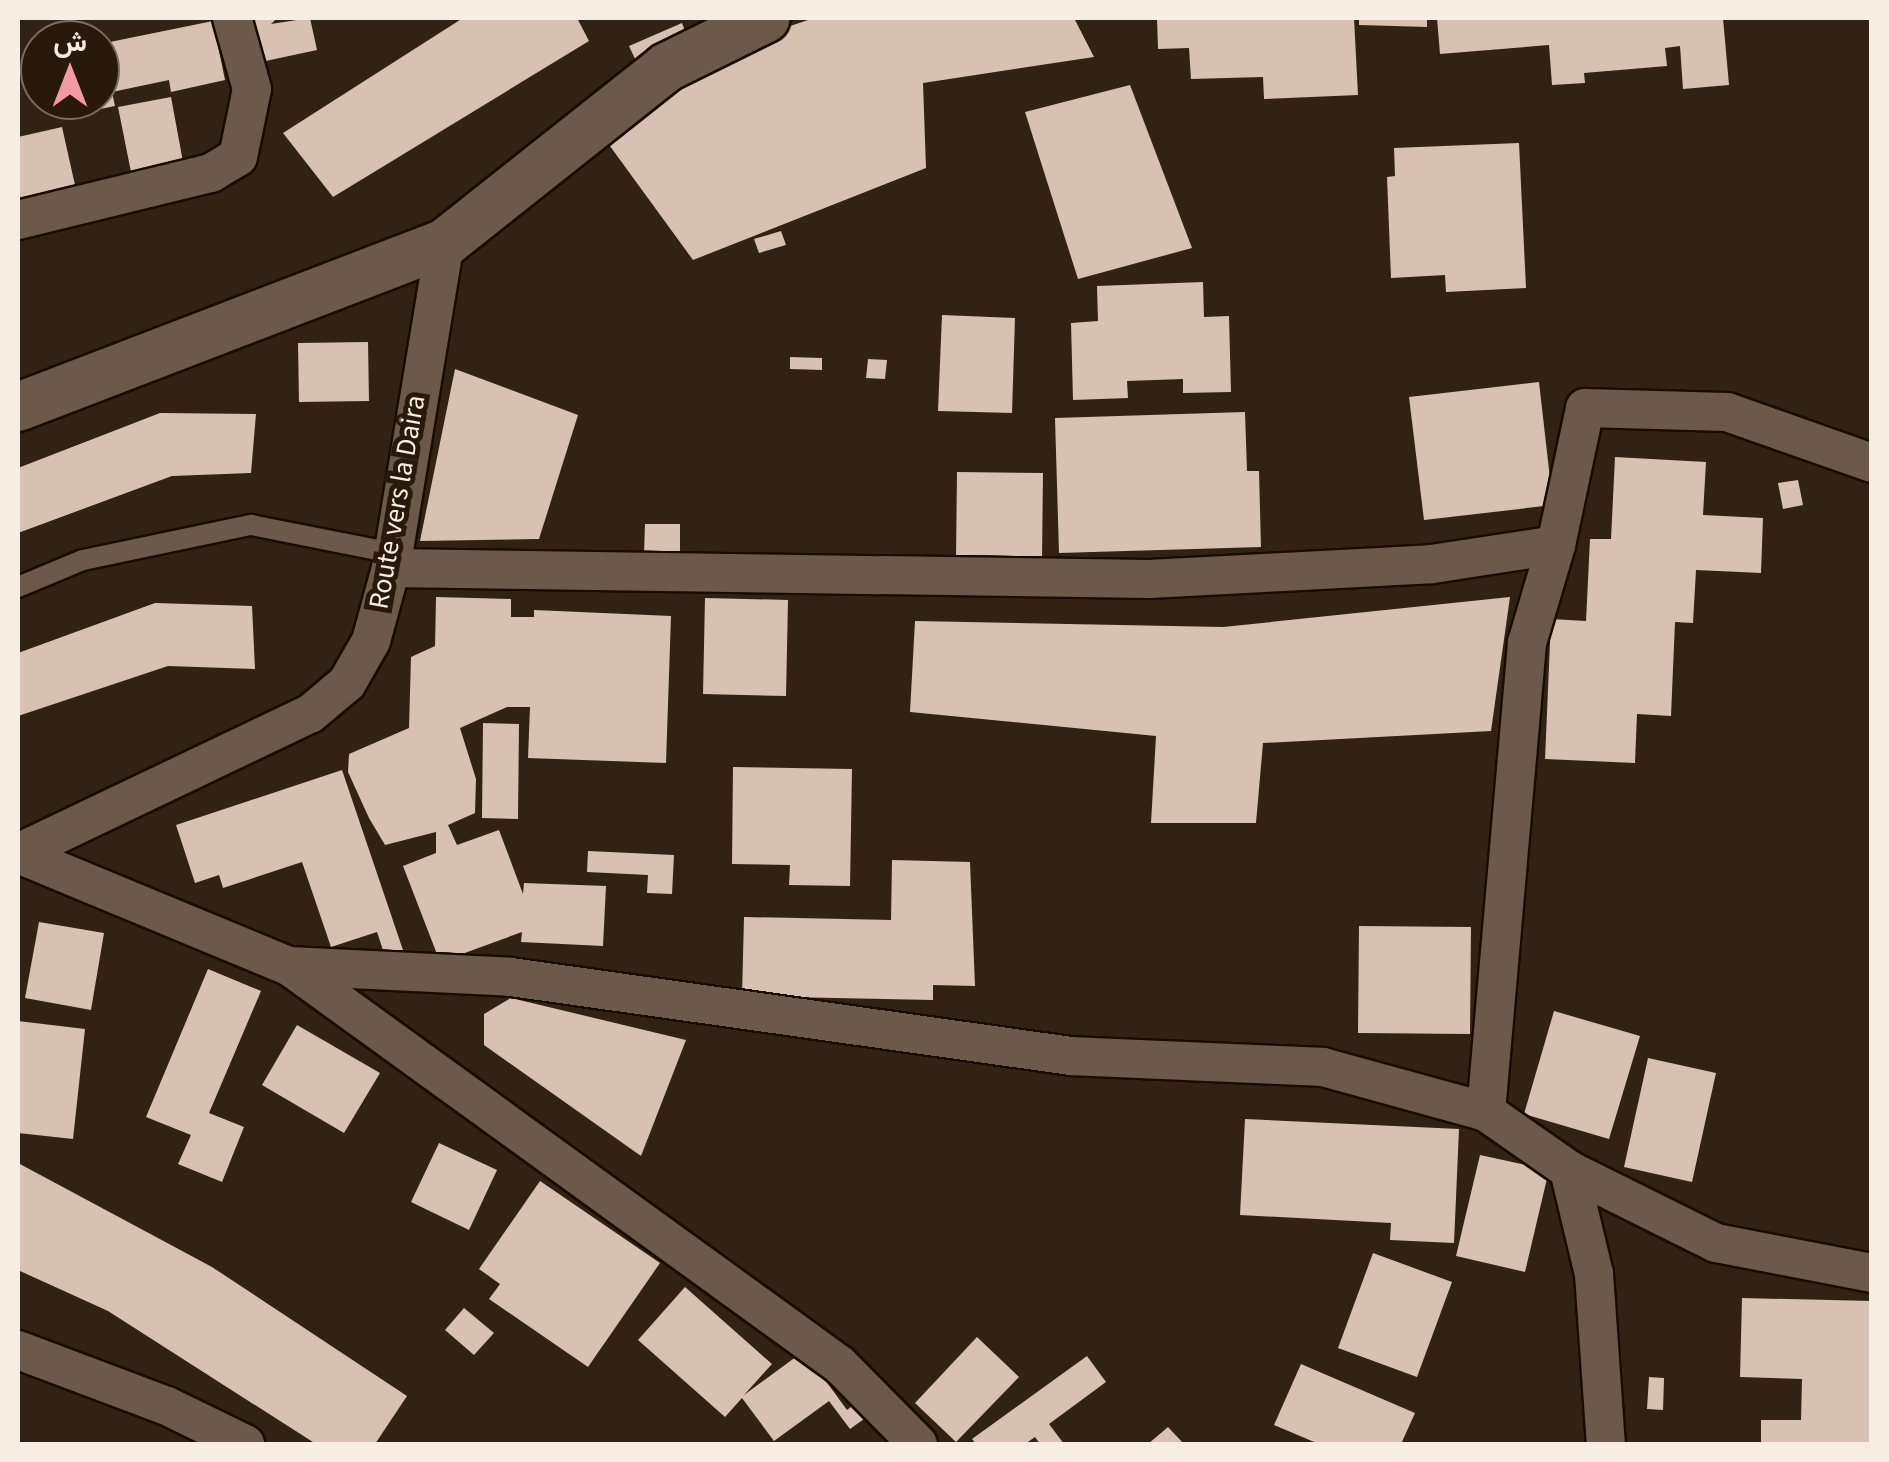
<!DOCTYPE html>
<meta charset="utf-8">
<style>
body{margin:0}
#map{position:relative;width:1889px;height:1462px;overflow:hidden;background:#322214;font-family:"Source Sans 3",Vazirmatn,sans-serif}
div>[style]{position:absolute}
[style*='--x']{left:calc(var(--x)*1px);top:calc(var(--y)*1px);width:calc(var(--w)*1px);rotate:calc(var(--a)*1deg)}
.building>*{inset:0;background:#d8c1b0}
.roads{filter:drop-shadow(2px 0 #1a0b01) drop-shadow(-2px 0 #1a0b01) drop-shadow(0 2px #1a0b01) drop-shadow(0 -2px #1a0b01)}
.service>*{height:20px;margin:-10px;padding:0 10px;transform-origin:10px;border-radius:10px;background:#6c5949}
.minor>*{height:38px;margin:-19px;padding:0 19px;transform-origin:19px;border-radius:19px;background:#6c5949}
.tertiary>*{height:48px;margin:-24px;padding:0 24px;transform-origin:24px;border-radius:24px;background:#6c5949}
span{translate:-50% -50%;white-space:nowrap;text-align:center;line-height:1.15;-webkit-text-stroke:10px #28190a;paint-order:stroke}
.street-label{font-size:28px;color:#f8ede3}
.frame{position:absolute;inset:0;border:20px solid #f8ede3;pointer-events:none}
.north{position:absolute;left:20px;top:20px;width:100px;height:100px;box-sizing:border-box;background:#28190a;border:2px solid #7b6e61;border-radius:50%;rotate:0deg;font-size:28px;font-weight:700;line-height:40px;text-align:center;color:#f8ede3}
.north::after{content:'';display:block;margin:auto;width:35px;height:45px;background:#f49aa2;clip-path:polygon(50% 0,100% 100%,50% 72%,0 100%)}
</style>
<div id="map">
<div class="building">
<i style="clip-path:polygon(243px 18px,277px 18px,271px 24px,310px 18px,317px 50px,252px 64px)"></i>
<i style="clip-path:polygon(463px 18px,577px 18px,589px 41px,333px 197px,283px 133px)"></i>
<i style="clip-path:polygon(814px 18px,1074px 18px,1094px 57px,923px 83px,926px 168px,693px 260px,599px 131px,734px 45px)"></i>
<i style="clip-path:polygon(1157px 18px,1354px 18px,1358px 95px,1264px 99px,1263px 77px,1191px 79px,1189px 48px,1158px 49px)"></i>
<i style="clip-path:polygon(1359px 18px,1427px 18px,1427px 27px,1359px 25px)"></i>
<i style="clip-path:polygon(1437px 18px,1723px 18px,1729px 85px,1683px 89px,1680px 46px,1665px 48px,1667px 66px,1584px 73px,1585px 83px,1552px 85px,1549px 45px,1440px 54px)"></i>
<i style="clip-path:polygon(213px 21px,225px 80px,171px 92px,169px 80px,112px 92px,115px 106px,65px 116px,61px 100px,100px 100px,100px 44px)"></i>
<i style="clip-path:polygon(682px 23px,688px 39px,636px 61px,629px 46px)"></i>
<i style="clip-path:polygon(1130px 85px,1192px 248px,1078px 279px,1025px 112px)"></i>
<i style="clip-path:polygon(171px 97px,183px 162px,131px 172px,118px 107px)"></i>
<i style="clip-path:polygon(62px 127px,77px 194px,18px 207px,18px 137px)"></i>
<i style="clip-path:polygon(1519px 143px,1526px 288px,1446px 292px,1445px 275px,1391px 278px,1387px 177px,1395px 176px,1394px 148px)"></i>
<i style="clip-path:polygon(781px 231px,786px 245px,759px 253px,754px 239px)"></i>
<i style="clip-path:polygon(1203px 282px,1204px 317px,1229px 316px,1231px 392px,1183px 393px,1183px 379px,1127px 381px,1128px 398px,1073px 400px,1071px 323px,1098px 321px,1097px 286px)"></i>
<i style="clip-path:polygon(942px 315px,1015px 318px,1012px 413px,938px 411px)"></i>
<i style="clip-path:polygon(368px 342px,369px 401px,299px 402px,298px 343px)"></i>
<i style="clip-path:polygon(790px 357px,822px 358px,822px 370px,790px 369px)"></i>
<i style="clip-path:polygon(868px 359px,887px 360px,885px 379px,866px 378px)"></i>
<i style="clip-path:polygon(455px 369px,578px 415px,539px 539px,420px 541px)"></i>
<i style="clip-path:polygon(1539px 382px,1553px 505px,1424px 520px,1409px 397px)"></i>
<i style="clip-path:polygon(1245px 412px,1247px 471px,1259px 471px,1261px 547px,1059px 553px,1055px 418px)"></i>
<i style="clip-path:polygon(160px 413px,256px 414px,251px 473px,172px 476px,18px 533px,18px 468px)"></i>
<i style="clip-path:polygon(1615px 457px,1706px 462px,1703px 515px,1763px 518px,1761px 573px,1696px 570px,1693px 623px,1675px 622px,1671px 716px,1637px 714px,1635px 763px,1545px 759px,1551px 619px,1586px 621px,1590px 539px,1611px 539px)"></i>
<i style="clip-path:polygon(957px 472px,1043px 473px,1042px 559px,956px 558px)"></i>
<i style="clip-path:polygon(1798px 480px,1803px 505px,1783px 509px,1778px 483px)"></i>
<i style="clip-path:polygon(645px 524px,680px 524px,680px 554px,644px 554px)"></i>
<i style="clip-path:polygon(436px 597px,511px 599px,511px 617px,534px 617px,534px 610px,671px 616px,666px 763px,528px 758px,530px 707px,507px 707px,460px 728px,476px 779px,475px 813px,448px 825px,457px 845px,499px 830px,523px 894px,524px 883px,606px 886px,603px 946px,521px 942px,522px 932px,440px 962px,403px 866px,436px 853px,436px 832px,385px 845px,369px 818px,348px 772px,349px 754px,409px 728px,411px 657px,435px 646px)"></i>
<i style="clip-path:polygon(1510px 597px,1491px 731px,1263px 743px,1256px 823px,1151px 823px,1156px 736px,910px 712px,915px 621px,1223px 627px)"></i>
<i style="clip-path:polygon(705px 598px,788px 600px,786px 696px,703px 694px)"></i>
<i style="clip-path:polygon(155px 603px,252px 606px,255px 669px,168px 666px,18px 716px,18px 653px)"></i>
<i style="clip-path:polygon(483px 723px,519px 724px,518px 819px,482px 818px)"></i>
<i style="clip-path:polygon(733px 767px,852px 769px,850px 886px,789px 885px,790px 865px,732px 864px)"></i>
<i style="clip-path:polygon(342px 770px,406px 959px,388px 965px,377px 932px,331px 947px,302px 862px,223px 888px,219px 875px,195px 883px,176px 825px)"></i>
<i style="clip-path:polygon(588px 851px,674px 855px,672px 894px,647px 893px,648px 875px,587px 872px)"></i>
<i style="clip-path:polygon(892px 860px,970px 862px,975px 986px,933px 985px,933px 1000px,742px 996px,744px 917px,891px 920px)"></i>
<i style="clip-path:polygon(39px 922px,104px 933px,91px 1010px,25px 998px)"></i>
<i style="clip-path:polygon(1359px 926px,1471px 927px,1470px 1034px,1358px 1033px)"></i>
<i style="clip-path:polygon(208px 969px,261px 991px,209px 1113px,244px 1127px,222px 1182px,178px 1164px,191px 1135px,146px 1117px)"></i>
<i style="clip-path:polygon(511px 998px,686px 1040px,641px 1156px,484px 1045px,484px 1014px)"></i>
<i style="clip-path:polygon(1554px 1011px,1640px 1036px,1609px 1139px,1524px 1114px)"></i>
<i style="clip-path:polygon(18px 1021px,85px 1029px,73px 1139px,18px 1133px)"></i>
<i style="clip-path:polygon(297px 1025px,380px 1073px,344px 1133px,262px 1085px)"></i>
<i style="clip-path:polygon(1648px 1058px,1716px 1073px,1692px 1182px,1624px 1167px)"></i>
<i style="clip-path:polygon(1245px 1119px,1459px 1129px,1454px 1243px,1390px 1240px,1391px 1223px,1240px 1215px)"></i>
<i style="clip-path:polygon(439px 1143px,497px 1170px,469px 1230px,411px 1202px)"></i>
<i style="clip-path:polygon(1480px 1155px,1549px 1170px,1525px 1272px,1456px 1256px)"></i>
<i style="clip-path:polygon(18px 1163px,212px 1267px,407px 1396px,375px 1444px,316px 1444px,108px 1311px,20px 1271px)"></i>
<i style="clip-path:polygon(540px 1181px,660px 1263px,588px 1367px,489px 1299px,500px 1284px,479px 1269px)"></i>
<i style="clip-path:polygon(1373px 1253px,1452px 1282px,1417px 1377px,1338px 1348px)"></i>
<i style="clip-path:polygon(685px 1287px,772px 1364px,744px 1395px,804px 1351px,847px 1410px,868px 1394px,878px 1409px,850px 1429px,829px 1401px,774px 1441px,742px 1398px,725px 1417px,638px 1340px)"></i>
<i style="clip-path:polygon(1742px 1298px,1872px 1301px,1870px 1444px,1761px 1444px,1761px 1420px,1801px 1420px,1802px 1379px,1740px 1377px)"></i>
<i style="clip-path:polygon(464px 1308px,494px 1333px,474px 1355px,445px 1330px)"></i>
<i style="clip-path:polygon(977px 1337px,1019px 1377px,956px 1442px,915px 1403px)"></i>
<i style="clip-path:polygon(1087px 1356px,1106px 1382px,1049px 1424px,1064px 1444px,1040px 1444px,1035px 1437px,1025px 1444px,976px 1444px,972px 1439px)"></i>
<i style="clip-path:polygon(1301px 1364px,1415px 1413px,1401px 1444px,1319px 1444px,1274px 1425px)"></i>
<i style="clip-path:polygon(1649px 1377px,1664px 1378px,1663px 1410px,1647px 1409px)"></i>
<i style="clip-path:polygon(1168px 1427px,1184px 1444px,1148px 1444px)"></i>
</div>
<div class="roads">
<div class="service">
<i style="--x:18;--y:587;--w:70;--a:-22.6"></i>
<i style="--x:83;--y:560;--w:172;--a:-11.8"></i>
<i style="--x:251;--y:525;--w:145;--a:11.2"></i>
</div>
<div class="minor">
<i style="--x:18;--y:220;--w:199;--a:-13.7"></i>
<i style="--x:211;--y:173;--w:31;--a:-31"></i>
<i style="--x:238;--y:157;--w:69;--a:-78.4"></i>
<i style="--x:252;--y:89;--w:74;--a:-105.7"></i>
<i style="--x:391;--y:568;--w:758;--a:0.83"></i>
<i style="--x:1149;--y:579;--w:283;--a:-3"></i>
<i style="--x:1432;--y:564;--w:125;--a:-8.7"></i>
<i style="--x:1556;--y:545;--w:140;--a:-78"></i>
<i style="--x:1585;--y:408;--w:142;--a:1.6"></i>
<i style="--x:1727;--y:412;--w:154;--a:19.4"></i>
<i style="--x:18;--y:853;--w:323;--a:-25.5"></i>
<i style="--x:310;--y:714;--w:48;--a:-40"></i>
<i style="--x:347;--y:683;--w:48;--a:-60.3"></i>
<i style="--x:371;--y:641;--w:76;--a:-74.7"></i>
<i style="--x:391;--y:568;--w:329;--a:-80.6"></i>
<i style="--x:18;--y:854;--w:293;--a:22.5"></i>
<i style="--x:289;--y:966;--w:680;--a:35.91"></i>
<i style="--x:840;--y:1365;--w:111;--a:45.4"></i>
<i style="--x:289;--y:966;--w:222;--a:2.8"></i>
<i style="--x:511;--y:977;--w:566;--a:8.03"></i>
<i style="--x:1071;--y:1056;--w:252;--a:2.5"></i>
<i style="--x:1323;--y:1067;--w:169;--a:15.4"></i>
<i style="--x:1486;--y:1112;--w:101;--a:34.9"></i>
<i style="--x:1569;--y:1170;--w:164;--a:26.4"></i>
<i style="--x:1716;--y:1243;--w:159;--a:10.9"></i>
<i style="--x:1486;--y:1112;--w:471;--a:-85"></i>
<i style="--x:1527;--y:643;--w:102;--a:-73.5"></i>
<i style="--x:1569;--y:1170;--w:107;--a:76.5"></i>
<i style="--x:1594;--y:1274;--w:170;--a:86"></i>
<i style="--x:18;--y:1350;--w:159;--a:20.6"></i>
<i style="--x:167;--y:1406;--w:87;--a:26"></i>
</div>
<div class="tertiary">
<i style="--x:18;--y:407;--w:457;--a:-21"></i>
<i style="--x:445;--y:243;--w:283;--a:-38.4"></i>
<i style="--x:667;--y:67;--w:110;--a:-26.3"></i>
</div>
</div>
<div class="street-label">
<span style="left:397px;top:502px;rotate:-80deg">Route vers la Daira</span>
</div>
<div class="frame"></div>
<div class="north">ش</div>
</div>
